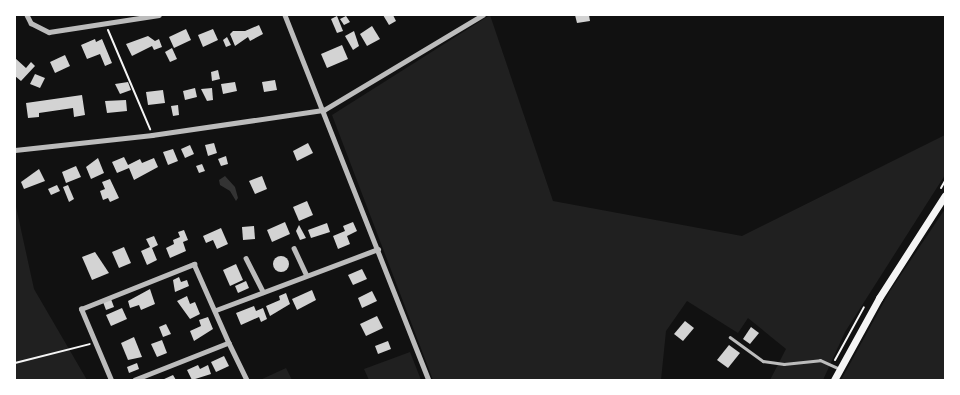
<!DOCTYPE html>
<style>
body{margin:0}
#map{position:relative;width:960px;height:395px;overflow:hidden;background:#111;font-family:"Noto Sans",sans-serif}
div>[style]{position:absolute}
[style*='--x']{left:calc(var(--x)*1px);top:calc(var(--y)*1px);width:calc(var(--w)*1px);rotate:calc(var(--a)*1deg)}
.green>*{inset:0;background:#202020}
.water>*{inset:0;background:#333}
.building>*{inset:0;background:#d3d3d3}
.round{border-radius:50%}
.path>*{height:2px;margin:-1px;padding:0 1px;transform-origin:1px;border-radius:1px;background:#f5f5f5}
.service>*{height:2.5px;margin:-1.25px;padding:0 1.25px;transform-origin:1.25px;border-radius:1.25px;background:#bcbcbc}
.minor>*{height:4.5px;margin:-2.25px;padding:0 2.25px;transform-origin:2.25px;border-radius:2.25px;background:#bcbcbc}
.secondary>*{height:7px;margin:-3.5px;padding:0 3.5px;transform-origin:3.5px;border-radius:3.5px;background:#f5f5f5}
span{translate:-50% -50%;white-space:nowrap;text-align:center;line-height:1.15;-webkit-text-stroke:4px #fff;paint-order:stroke}
.frame{position:absolute;inset:0;border:16px solid #fff;pointer-events:none}
</style>
<div id="map">
<div class="green">
<i style="clip-path:polygon(490px 15px,553px 201px,742px 236px,945px 135px,945px 175px,845px 332px,823px 380px,770px 380px,786px 349px,748px 318px,738px 333px,687px 301px,666px 331px,661px 380px,433px 380px,332px 115px)"></i>
<i style="clip-path:polygon(15px 202px,34px 289px,87px 380px,15px 380px)"></i>
<i style="clip-path:polygon(945px 209px,945px 380px,841px 380px,890px 291px)"></i>
<i style="clip-path:polygon(410px 352px,421px 380px,369px 380px,364px 369px)"></i>
<i style="clip-path:polygon(286px 368px,292px 380px,260px 380px)"></i>
</div>
<div class="water">
<i style="clip-path:polygon(225px 176px,235px 187px,238px 198px,236px 201px,230px 191px,220px 185px,219px 180px)"></i>
</div>
<div class="building">
<i style="clip-path:polygon(383px 15px,393px 15px,396px 21px,389px 25px)"></i>
<i style="clip-path:polygon(575px 15px,589px 15px,590px 21px,577px 23px)"></i>
<i style="clip-path:polygon(337px 16px,343px 31px,337px 33px,331px 19px)"></i>
<i style="clip-path:polygon(346px 16px,350px 22px,344px 25px,340px 19px)"></i>
<i style="clip-path:polygon(259px 25px,263px 34px,250px 41px,248px 37px,235px 46px,230px 34px,233px 31px,245px 31px)"></i>
<i style="clip-path:polygon(372px 26px,380px 39px,367px 46px,360px 34px)"></i>
<i style="clip-path:polygon(186px 29px,191px 40px,174px 48px,169px 37px)"></i>
<i style="clip-path:polygon(213px 29px,218px 40px,203px 47px,198px 35px)"></i>
<i style="clip-path:polygon(354px 31px,359px 46px,353px 50px,345px 36px)"></i>
<i style="clip-path:polygon(148px 36px,155px 41px,159px 39px,162px 47px,154px 50px,152px 46px,132px 56px,126px 44px)"></i>
<i style="clip-path:polygon(227px 37px,231px 45px,226px 47px,223px 40px)"></i>
<i style="clip-path:polygon(95px 39px,96px 42px,102px 39px,112px 63px,105px 66px,100px 54px,87px 59px,81px 45px)"></i>
<i style="clip-path:polygon(342px 45px,348px 59px,327px 68px,321px 54px)"></i>
<i style="clip-path:polygon(172px 48px,177px 59px,170px 62px,165px 52px)"></i>
<i style="clip-path:polygon(65px 55px,70px 66px,55px 73px,50px 62px)"></i>
<i style="clip-path:polygon(15px 58px,26px 68px,31px 62px,35px 66px,21px 81px,15px 76px)"></i>
<i style="clip-path:polygon(218px 70px,220px 79px,212px 81px,211px 72px)"></i>
<i style="clip-path:polygon(35px 74px,45px 78px,40px 88px,30px 84px)"></i>
<i style="clip-path:polygon(275px 80px,277px 90px,264px 92px,262px 82px)"></i>
<i style="clip-path:polygon(128px 82px,131px 90px,120px 94px,115px 84px)"></i>
<i style="clip-path:polygon(235px 82px,237px 91px,223px 94px,221px 84px)"></i>
<i style="clip-path:polygon(195px 88px,197px 97px,185px 100px,183px 91px)"></i>
<i style="clip-path:polygon(212px 88px,213px 100px,207px 101px,201px 89px)"></i>
<i style="clip-path:polygon(163px 90px,165px 103px,148px 105px,146px 92px)"></i>
<i style="clip-path:polygon(82px 95px,85px 115px,74px 117px,73px 108px,39px 113px,39px 117px,28px 118px,26px 103px)"></i>
<i style="clip-path:polygon(126px 100px,127px 111px,107px 113px,105px 101px)"></i>
<i style="clip-path:polygon(178px 105px,179px 115px,173px 116px,171px 106px)"></i>
<i style="clip-path:polygon(214px 143px,217px 153px,208px 156px,205px 145px)"></i>
<i style="clip-path:polygon(308px 143px,313px 153px,297px 161px,293px 151px)"></i>
<i style="clip-path:polygon(190px 145px,194px 154px,185px 158px,181px 149px)"></i>
<i style="clip-path:polygon(173px 149px,178px 161px,168px 165px,163px 152px)"></i>
<i style="clip-path:polygon(226px 156px,228px 164px,221px 166px,218px 159px)"></i>
<i style="clip-path:polygon(124px 157px,128px 165px,140px 159px,142px 163px,154px 158px,158px 167px,134px 180px,129px 168px,117px 173px,112px 162px)"></i>
<i style="clip-path:polygon(98px 158px,104px 173px,91px 179px,86px 167px)"></i>
<i style="clip-path:polygon(202px 164px,205px 171px,199px 173px,196px 166px)"></i>
<i style="clip-path:polygon(76px 166px,81px 177px,66px 183px,62px 172px)"></i>
<i style="clip-path:polygon(39px 169px,45px 181px,24px 189px,21px 182px)"></i>
<i style="clip-path:polygon(262px 176px,267px 189px,255px 194px,249px 181px)"></i>
<i style="clip-path:polygon(110px 179px,119px 198px,110px 202px,108px 198px,103px 200px,100px 191px,105px 189px,102px 182px)"></i>
<i style="clip-path:polygon(57px 185px,60px 191px,51px 195px,48px 189px)"></i>
<i style="clip-path:polygon(68px 185px,74px 199px,69px 202px,63px 187px)"></i>
<i style="clip-path:polygon(307px 201px,313px 215px,299px 221px,293px 207px)"></i>
<i style="clip-path:polygon(285px 222px,290px 234px,272px 242px,267px 230px)"></i>
<i style="clip-path:polygon(353px 222px,357px 231px,347px 236px,350px 244px,338px 249px,333px 236px,345px 231px,343px 226px)"></i>
<i style="clip-path:polygon(327px 223px,330px 232px,311px 238px,308px 230px)"></i>
<i style="clip-path:polygon(299px 225px,306px 238px,300px 240px,296px 231px)"></i>
<i style="clip-path:polygon(254px 226px,255px 239px,243px 240px,242px 227px)"></i>
<i style="clip-path:polygon(221px 228px,228px 244px,217px 249px,213px 240px,206px 243px,203px 236px)"></i>
<i style="clip-path:polygon(184px 230px,188px 240px,183px 242px,186px 251px,170px 258px,166px 248px,174px 244px,173px 240px,180px 237px,178px 232px)"></i>
<i style="clip-path:polygon(154px 236px,158px 245px,152px 248px,157px 260px,147px 265px,141px 251px,150px 247px,146px 239px)"></i>
<i style="clip-path:polygon(124px 247px,131px 263px,119px 268px,112px 252px)"></i>
<i style="clip-path:polygon(95px 252px,109px 273px,92px 280px,82px 257px)"></i>
<i class="round" style="left:273px;top:256px;width:16px;height:16px"></i>
<i style="clip-path:polygon(236px 264px,243px 280px,230px 286px,223px 270px)"></i>
<i style="clip-path:polygon(362px 269px,367px 279px,353px 285px,348px 275px)"></i>
<i style="clip-path:polygon(179px 277px,181px 282px,187px 280px,189px 286px,175px 292px,173px 280px)"></i>
<i style="clip-path:polygon(246px 281px,249px 288px,238px 293px,235px 286px)"></i>
<i style="clip-path:polygon(150px 289px,155px 304px,141px 310px,139px 305px,130px 308px,128px 301px)"></i>
<i style="clip-path:polygon(312px 290px,316px 300px,297px 310px,292px 299px)"></i>
<i style="clip-path:polygon(372px 291px,377px 301px,362px 308px,358px 298px)"></i>
<i style="clip-path:polygon(286px 293px,290px 304px,270px 316px,266px 306px,280px 300px,279px 296px)"></i>
<i style="clip-path:polygon(187px 296px,190px 304px,195px 302px,200px 314px,190px 319px,177px 301px)"></i>
<i style="clip-path:polygon(111px 299px,114px 307px,106px 310px,103px 302px)"></i>
<i style="clip-path:polygon(254px 306px,256px 311px,263px 308px,267px 319px,261px 322px,259px 317px,241px 325px,236px 313px)"></i>
<i style="clip-path:polygon(122px 308px,127px 319px,111px 326px,106px 315px)"></i>
<i style="clip-path:polygon(377px 316px,383px 328px,366px 336px,360px 324px)"></i>
<i style="clip-path:polygon(208px 317px,213px 329px,194px 341px,190px 331px,201px 326px,199px 320px)"></i>
<i style="clip-path:polygon(685px 321px,694px 328px,683px 341px,674px 334px)"></i>
<i style="clip-path:polygon(166px 324px,171px 334px,163px 337px,159px 327px)"></i>
<i style="clip-path:polygon(751px 327px,759px 333px,750px 344px,743px 339px)"></i>
<i style="clip-path:polygon(134px 337px,142px 357px,128px 360px,121px 343px)"></i>
<i style="clip-path:polygon(162px 340px,167px 353px,157px 357px,151px 344px)"></i>
<i style="clip-path:polygon(388px 341px,391px 349px,378px 354px,375px 346px)"></i>
<i style="clip-path:polygon(729px 345px,740px 353px,728px 368px,717px 360px)"></i>
<i style="clip-path:polygon(224px 356px,229px 366px,216px 372px,211px 362px)"></i>
<i style="clip-path:polygon(137px 363px,139px 369px,129px 373px,127px 367px)"></i>
<i style="clip-path:polygon(198px 365px,200px 369px,208px 365px,211px 374px,192px 380px,187px 370px)"></i>
<i style="clip-path:polygon(173px 375px,176px 380px,162px 380px)"></i>
</div>
<div class="path">
<i style="--x:108;--y:30;--w:108;--a:67"></i>
<i style="--x:941;--y:188;--w:8;--a:-60"></i>
<i style="--x:835;--y:360;--w:60;--a:-61.3"></i>
<i style="--x:15;--y:363;--w:77;--a:-14.2"></i>
</div>
<div class="service">
<i style="--x:730;--y:337;--w:41;--a:36"></i>
<i style="--x:763;--y:361;--w:21;--a:8"></i>
<i style="--x:784;--y:364;--w:36;--a:-6"></i>
<i style="--x:820;--y:360;--w:20;--a:24"></i>
</div>
<div class="minor">
<i style="--x:27;--y:15;--w:9;--a:63"></i>
<i style="--x:31;--y:23;--w:20;--a:27"></i>
<i style="--x:49;--y:32;--w:111;--a:-8.8"></i>
<i style="--x:285;--y:15;--w:392;--a:68.5"></i>
<i style="--x:15;--y:150;--w:138;--a:-6.2"></i>
<i style="--x:152;--y:135;--w:174;--a:-8.3"></i>
<i style="--x:324;--y:110;--w:185;--a:-30.9"></i>
<i style="--x:294;--y:248;--w:29;--a:65"></i>
<i style="--x:246;--y:258;--w:38;--a:63"></i>
<i style="--x:216;--y:310;--w:173;--a:-20.6"></i>
<i style="--x:229;--y:343;--w:41;--a:64.1"></i>
<i style="--x:111;--y:380;--w:77;--a:-112.9"></i>
<i style="--x:81;--y:309;--w:122;--a:-21.7"></i>
<i style="--x:194;--y:264;--w:86;--a:66.1"></i>
<i style="--x:229;--y:343;--w:101;--a:158.5"></i>
</div>
<div class="secondary">
<i style="--x:834;--y:380;--w:94;--a:-61.2"></i>
<i style="--x:879;--y:298;--w:122;--a:-57.3"></i>
</div>
<div class="frame"></div>
</div>
